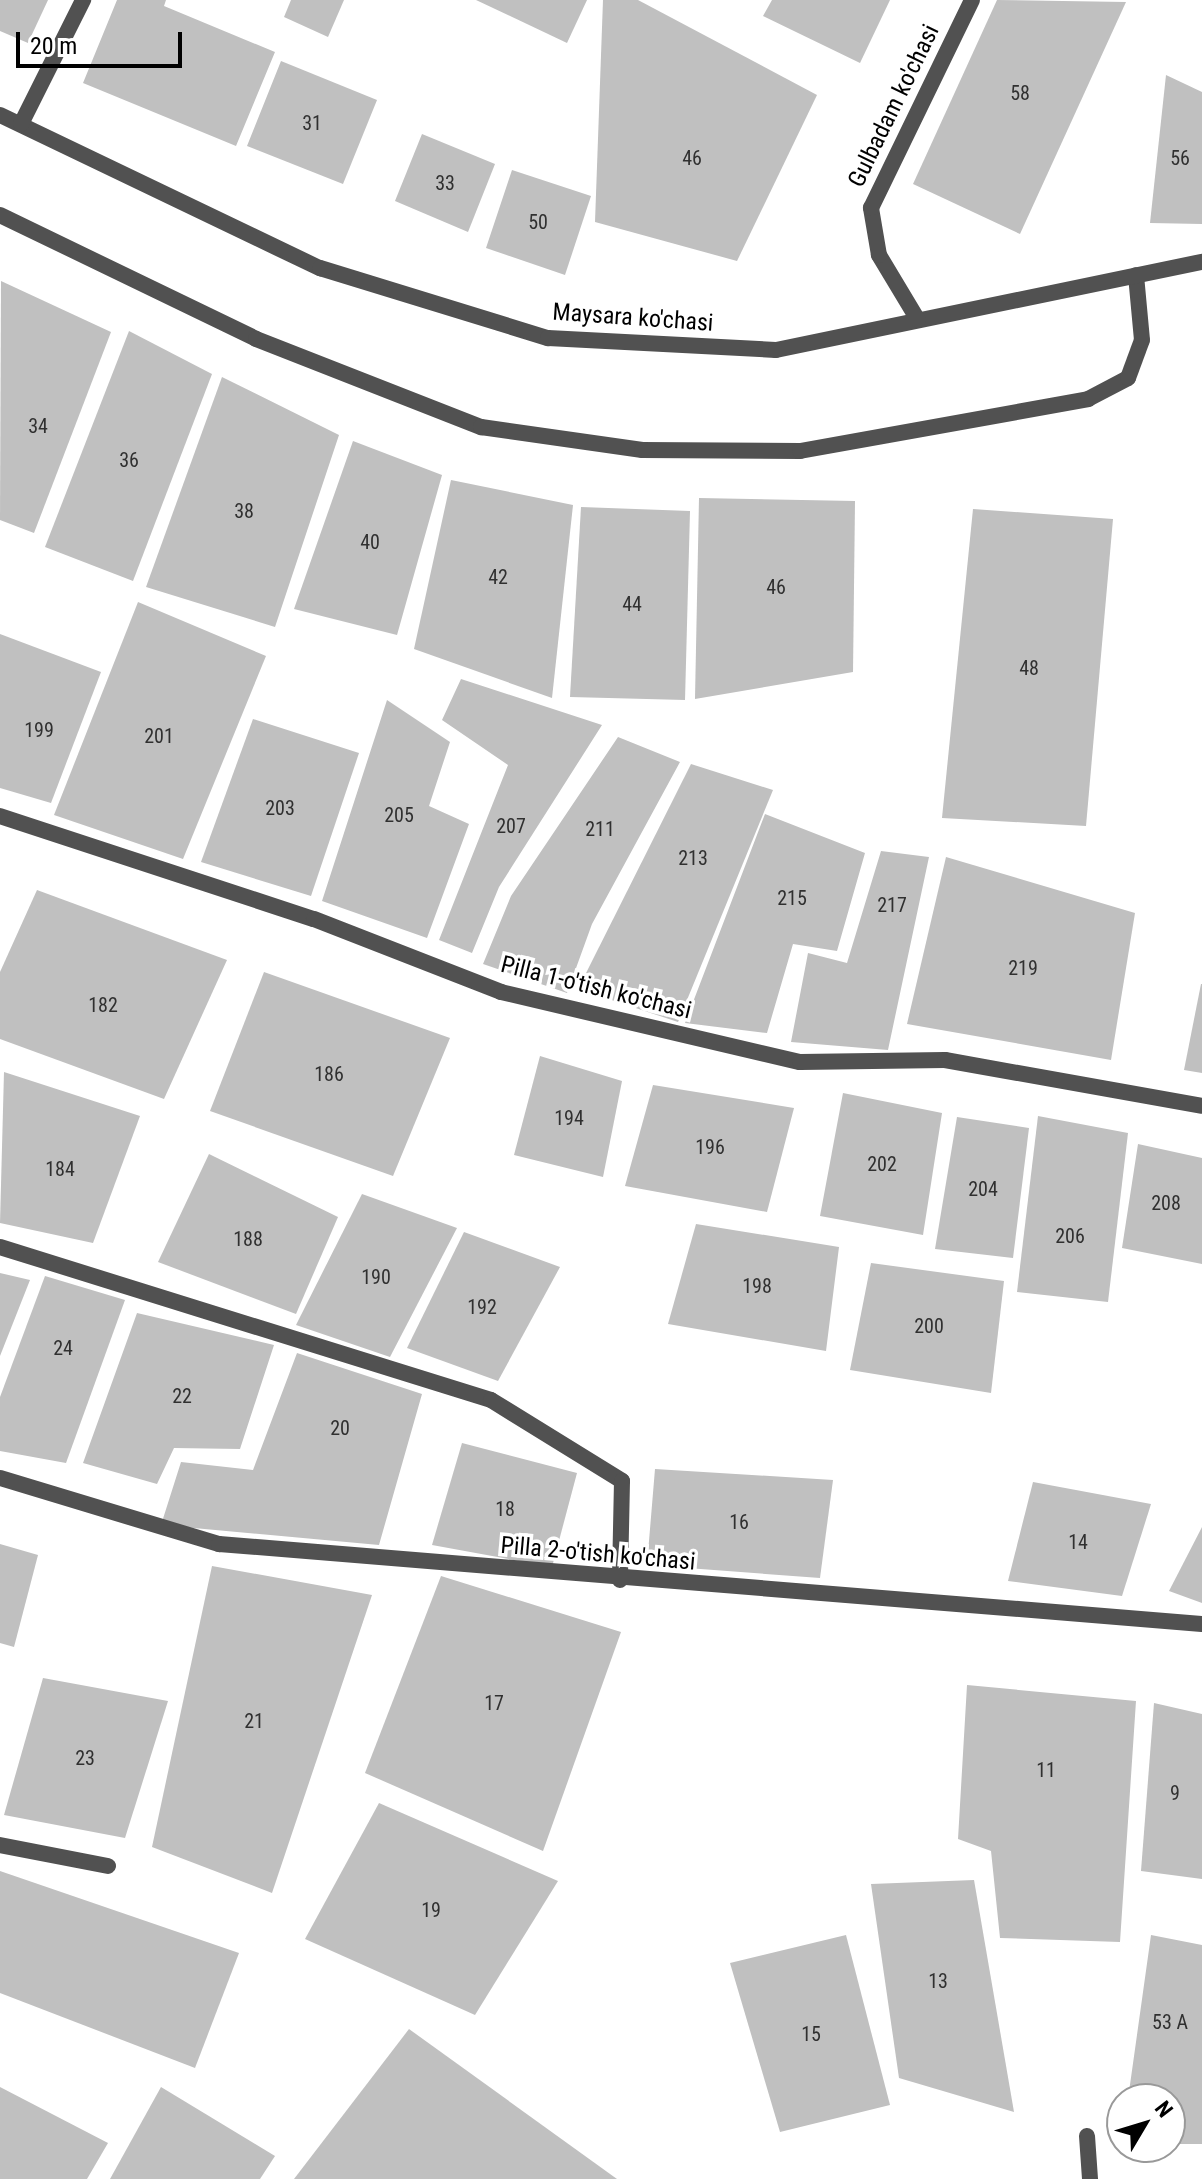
<!DOCTYPE html>
<meta charset="utf-8">
<style>
body{margin:0}
#map{position:relative;width:1202px;height:2179px;overflow:hidden;background:#fff;font-family:"Roboto Condensed",sans-serif}
div>[style]{position:absolute}
[style*='--x']{left:calc(var(--x)*1px);top:calc(var(--y)*1px);width:calc(var(--w)*1px);rotate:calc(var(--a)*1deg)}
.building>*{inset:0;background:#c0c0c0}
.lane>*{height:16px;margin:-8px;padding:0 8px;transform-origin:8px;border-radius:8px;background:#515151}
.street>*{height:16px;margin:-8px;padding:0 8px;transform-origin:8px;border-radius:8px;background:#515151}
span{translate:-50% -50%;white-space:nowrap;text-align:center;line-height:1.15;-webkit-text-stroke:7px #fff;paint-order:stroke}
.number-label{font-size:20px;color:#303030}
.number-label span{-webkit-text-stroke-width:0}
.street-label{font-size:24px;color:#000}
.north{position:absolute;left:1106px;top:2083px;width:80px;height:80px;box-sizing:border-box;background:#fff;border:2px solid #999;border-radius:50%;rotate:52deg;font-size:22px;font-weight:700;line-height:32px;text-align:center;color:#000}
.north::after{content:'';display:block;margin:auto;width:28px;height:36px;background:#000;clip-path:polygon(50% 0,100% 100%,50% 72%,0 100%)}
.scale{position:absolute;left:16px;top:32px;width:166px;height:36px;box-sizing:border-box;border:4px solid #000;border-top:0;padding-left:10px;font-size:24px;line-height:28px;white-space:nowrap;color:#000;-webkit-text-stroke:6px #fff;paint-order:stroke}
</style>
<div id="map">
<div class="building">
<i style="clip-path:polygon(0 0,48px 0,28px 43px,0 31px)"></i>
<i style="clip-path:polygon(117px 0,166px 0,164px 6px,275px 52px,236px 146px,83px 83px)"></i>
<i style="clip-path:polygon(291px 0,344px 0,328px 37px,284px 17px)"></i>
<i style="clip-path:polygon(476px 0,587px 0,567px 43px)"></i>
<i style="clip-path:polygon(603px 0,638px 0,817px 95px,737px 261px,595px 222px)"></i>
<i style="clip-path:polygon(772px 0,890px 0,860px 63px,763px 16px)"></i>
<i style="clip-path:polygon(997px 0,1126px 2px,1020px 234px,913px 184px)"></i>
<i style="clip-path:polygon(281px 61px,377px 100px,343px 184px,247px 146px)"></i>
<i style="clip-path:polygon(1166px 75px,1202px 92px,1202px 224px,1150px 223px)"></i>
<i style="clip-path:polygon(422px 134px,495px 164px,468px 232px,395px 201px)"></i>
<i style="clip-path:polygon(512px 170px,591px 196px,565px 275px,486px 248px)"></i>
<i style="clip-path:polygon(1px 281px,111px 332px,34px 533px,0 520px)"></i>
<i style="clip-path:polygon(129px 331px,212px 374px,133px 581px,45px 547px)"></i>
<i style="clip-path:polygon(222px 377px,339px 435px,275px 627px,146px 587px)"></i>
<i style="clip-path:polygon(353px 441px,442px 475px,397px 635px,294px 609px)"></i>
<i style="clip-path:polygon(451px 480px,573px 505px,552px 698px,414px 649px)"></i>
<i style="clip-path:polygon(699px 498px,855px 501px,853px 672px,695px 699px)"></i>
<i style="clip-path:polygon(581px 507px,690px 511px,685px 700px,570px 697px)"></i>
<i style="clip-path:polygon(973px 509px,1113px 519px,1086px 826px,942px 818px)"></i>
<i style="clip-path:polygon(138px 602px,266px 656px,183px 859px,54px 815px)"></i>
<i style="clip-path:polygon(0 634px,101px 672px,51px 803px,0 788px)"></i>
<i style="clip-path:polygon(461px 679px,602px 725px,499px 887px,472px 953px,439px 940px,508px 765px,442px 720px)"></i>
<i style="clip-path:polygon(387px 700px,450px 742px,429px 806px,469px 824px,427px 938px,322px 901px)"></i>
<i style="clip-path:polygon(253px 719px,359px 753px,311px 896px,201px 862px)"></i>
<i style="clip-path:polygon(618px 737px,680px 762px,592px 924px,567px 993px,483px 964px,511px 896px)"></i>
<i style="clip-path:polygon(691px 764px,773px 790px,678px 1022px,578px 989px)"></i>
<i style="clip-path:polygon(765px 814px,865px 853px,837px 951px,793px 944px,767px 1033px,685px 1023px)"></i>
<i style="clip-path:polygon(881px 851px,929px 857px,888px 1050px,791px 1042px,808px 953px,847px 963px)"></i>
<i style="clip-path:polygon(946px 857px,1135px 913px,1111px 1060px,907px 1024px)"></i>
<i style="clip-path:polygon(37px 890px,227px 960px,164px 1099px,0 1039px,0 972px)"></i>
<i style="clip-path:polygon(264px 972px,450px 1038px,393px 1176px,210px 1111px)"></i>
<i style="clip-path:polygon(1201px 984px,1202px 984px,1202px 1073px,1184px 1070px)"></i>
<i style="clip-path:polygon(540px 1056px,622px 1081px,603px 1177px,514px 1155px)"></i>
<i style="clip-path:polygon(4px 1072px,140px 1116px,93px 1243px,0 1223px)"></i>
<i style="clip-path:polygon(653px 1085px,794px 1108px,767px 1212px,625px 1186px)"></i>
<i style="clip-path:polygon(843px 1093px,942px 1113px,923px 1235px,820px 1216px)"></i>
<i style="clip-path:polygon(1038px 1116px,1128px 1133px,1108px 1302px,1017px 1292px)"></i>
<i style="clip-path:polygon(957px 1117px,1029px 1128px,1013px 1258px,935px 1249px)"></i>
<i style="clip-path:polygon(1138px 1144px,1202px 1158px,1202px 1264px,1122px 1248px)"></i>
<i style="clip-path:polygon(209px 1154px,338px 1217px,296px 1314px,158px 1262px)"></i>
<i style="clip-path:polygon(362px 1194px,457px 1228px,390px 1357px,296px 1325px)"></i>
<i style="clip-path:polygon(696px 1224px,839px 1247px,826px 1351px,668px 1324px)"></i>
<i style="clip-path:polygon(464px 1232px,560px 1267px,498px 1381px,407px 1348px)"></i>
<i style="clip-path:polygon(871px 1263px,1004px 1281px,991px 1393px,850px 1370px)"></i>
<i style="clip-path:polygon(0 1273px,30px 1280px,0 1356px)"></i>
<i style="clip-path:polygon(45px 1276px,125px 1300px,66px 1463px,0 1451px,0 1397px)"></i>
<i style="clip-path:polygon(137px 1313px,274px 1345px,240px 1449px,174px 1448px,157px 1484px,83px 1463px)"></i>
<i style="clip-path:polygon(297px 1353px,422px 1394px,379px 1545px,161px 1525px,181px 1462px,253px 1470px)"></i>
<i style="clip-path:polygon(462px 1443px,577px 1473px,552px 1567px,432px 1545px)"></i>
<i style="clip-path:polygon(655px 1469px,833px 1480px,820px 1578px,647px 1565px)"></i>
<i style="clip-path:polygon(1033px 1482px,1151px 1504px,1122px 1596px,1008px 1581px)"></i>
<i style="clip-path:polygon(1202px 1527px,1202px 1603px,1169px 1591px)"></i>
<i style="clip-path:polygon(0 1544px,38px 1555px,14px 1647px,0 1643px)"></i>
<i style="clip-path:polygon(212px 1566px,372px 1595px,272px 1893px,152px 1847px)"></i>
<i style="clip-path:polygon(441px 1576px,621px 1632px,543px 1851px,365px 1773px)"></i>
<i style="clip-path:polygon(43px 1678px,168px 1701px,125px 1838px,4px 1815px)"></i>
<i style="clip-path:polygon(967px 1685px,1136px 1701px,1120px 1942px,1000px 1938px,991px 1851px,958px 1839px)"></i>
<i style="clip-path:polygon(1154px 1703px,1202px 1714px,1202px 1879px,1141px 1871px)"></i>
<i style="clip-path:polygon(379px 1803px,558px 1881px,475px 2015px,305px 1939px)"></i>
<i style="clip-path:polygon(0 1871px,239px 1953px,195px 2068px,0 1993px)"></i>
<i style="clip-path:polygon(974px 1880px,1014px 2112px,899px 2078px,871px 1884px)"></i>
<i style="clip-path:polygon(846px 1935px,890px 2105px,780px 2132px,730px 1963px)"></i>
<i style="clip-path:polygon(1151px 1935px,1202px 1945px,1202px 2144px,1170px 2144px,1170px 2099px,1128px 2099px)"></i>
<i style="clip-path:polygon(409px 2029px,617px 2179px,294px 2179px)"></i>
<i style="clip-path:polygon(0 2087px,108px 2143px,87px 2179px,0 2179px)"></i>
<i style="clip-path:polygon(161px 2087px,275px 2156px,260px 2179px,110px 2179px)"></i>
</div>
<div class="lane">
<i style="--x:0;--y:215;--w:284;--a:25.8"></i>
<i style="--x:256;--y:339;--w:242;--a:21.4"></i>
<i style="--x:481;--y:427;--w:163;--a:8.1"></i>
<i style="--x:642;--y:450;--w:158;--a:0.4"></i>
<i style="--x:800;--y:451;--w:293;--a:-10.2"></i>
<i style="--x:1088;--y:399;--w:45;--a:-27.7"></i>
<i style="--x:1128;--y:378;--w:40;--a:-69.8"></i>
<i style="--x:1142;--y:340;--w:65;--a:-95.3"></i>
<i style="--x:1087;--y:2136;--w:43;--a:86"></i>
</div>
<div class="street">
<i style="--x:0;--y:115;--w:355;--a:25.6"></i>
<i style="--x:320;--y:268;--w:239;--a:17.1"></i>
<i style="--x:548;--y:338;--w:228;--a:3"></i>
<i style="--x:776;--y:350;--w:435;--a:-11.7"></i>
<i style="--x:21;--y:124;--w:139;--a:-63.4"></i>
<i style="--x:918;--y:320;--w:76;--a:-121"></i>
<i style="--x:879;--y:255;--w:48;--a:-99.7"></i>
<i style="--x:871;--y:208;--w:231;--a:-64.1"></i>
<i style="--x:0;--y:816;--w:330;--a:18.2"></i>
<i style="--x:314;--y:919;--w:201;--a:21.3"></i>
<i style="--x:501;--y:992;--w:307;--a:13.2"></i>
<i style="--x:800;--y:1062;--w:145;--a:-0.8"></i>
<i style="--x:945;--y:1060;--w:261;--a:10.1"></i>
<i style="--x:0;--y:1247;--w:514;--a:17.31"></i>
<i style="--x:491;--y:1400;--w:154;--a:31.7"></i>
<i style="--x:622;--y:1481;--w:99;--a:91.2"></i>
<i style="--x:0;--y:1478;--w:229;--a:16.8"></i>
<i style="--x:219;--y:1544;--w:986;--a:4.65"></i>
<i style="--x:0;--y:1845;--w:110;--a:11"></i>
</div>
<div class="number-label">
<span style="left:1020px;top:93px">58</span>
<span style="left:312px;top:123px">31</span>
<span style="left:692px;top:158px">46</span>
<span style="left:1180px;top:158px">56</span>
<span style="left:445px;top:183px">33</span>
<span style="left:538px;top:222px">50</span>
<span style="left:38px;top:426px">34</span>
<span style="left:129px;top:460px">36</span>
<span style="left:244px;top:511px">38</span>
<span style="left:370px;top:542px">40</span>
<span style="left:498px;top:577px">42</span>
<span style="left:776px;top:587px">46</span>
<span style="left:632px;top:604px">44</span>
<span style="left:1029px;top:668px">48</span>
<span style="left:39px;top:730px">199</span>
<span style="left:159px;top:736px">201</span>
<span style="left:280px;top:808px">203</span>
<span style="left:399px;top:815px">205</span>
<span style="left:511px;top:826px">207</span>
<span style="left:600px;top:829px">211</span>
<span style="left:693px;top:858px">213</span>
<span style="left:792px;top:898px">215</span>
<span style="left:892px;top:905px">217</span>
<span style="left:1023px;top:968px">219</span>
<span style="left:103px;top:1005px">182</span>
<span style="left:329px;top:1074px">186</span>
<span style="left:569px;top:1118px">194</span>
<span style="left:710px;top:1147px">196</span>
<span style="left:882px;top:1164px">202</span>
<span style="left:60px;top:1169px">184</span>
<span style="left:983px;top:1189px">204</span>
<span style="left:1166px;top:1203px">208</span>
<span style="left:1070px;top:1236px">206</span>
<span style="left:248px;top:1239px">188</span>
<span style="left:376px;top:1277px">190</span>
<span style="left:757px;top:1286px">198</span>
<span style="left:482px;top:1307px">192</span>
<span style="left:929px;top:1326px">200</span>
<span style="left:63px;top:1348px">24</span>
<span style="left:182px;top:1396px">22</span>
<span style="left:340px;top:1428px">20</span>
<span style="left:505px;top:1509px">18</span>
<span style="left:739px;top:1522px">16</span>
<span style="left:1078px;top:1542px">14</span>
<span style="left:494px;top:1703px">17</span>
<span style="left:254px;top:1721px">21</span>
<span style="left:85px;top:1758px">23</span>
<span style="left:1046px;top:1770px">11</span>
<span style="left:1175px;top:1793px">9</span>
<span style="left:431px;top:1910px">19</span>
<span style="left:938px;top:1981px">13</span>
<span style="left:1170px;top:2022px">53 А</span>
<span style="left:811px;top:2034px">15</span>
</div>
<div class="street-label">
<span style="left:894px;top:106px;rotate:-64deg">Gulbadam ko'chasi</span>
<span style="left:633px;top:318px;rotate:4deg">Maysara ko'chasi</span>
<span style="left:596px;top:988px;rotate:14deg">Pilla 1-o'tish ko'chasi</span>
<span style="left:598px;top:1554px;rotate:5deg">Pilla 2-o'tish ko'chasi</span>
</div>
<div class="north">N</div>
<div class="scale">20 m</div>
</div>
